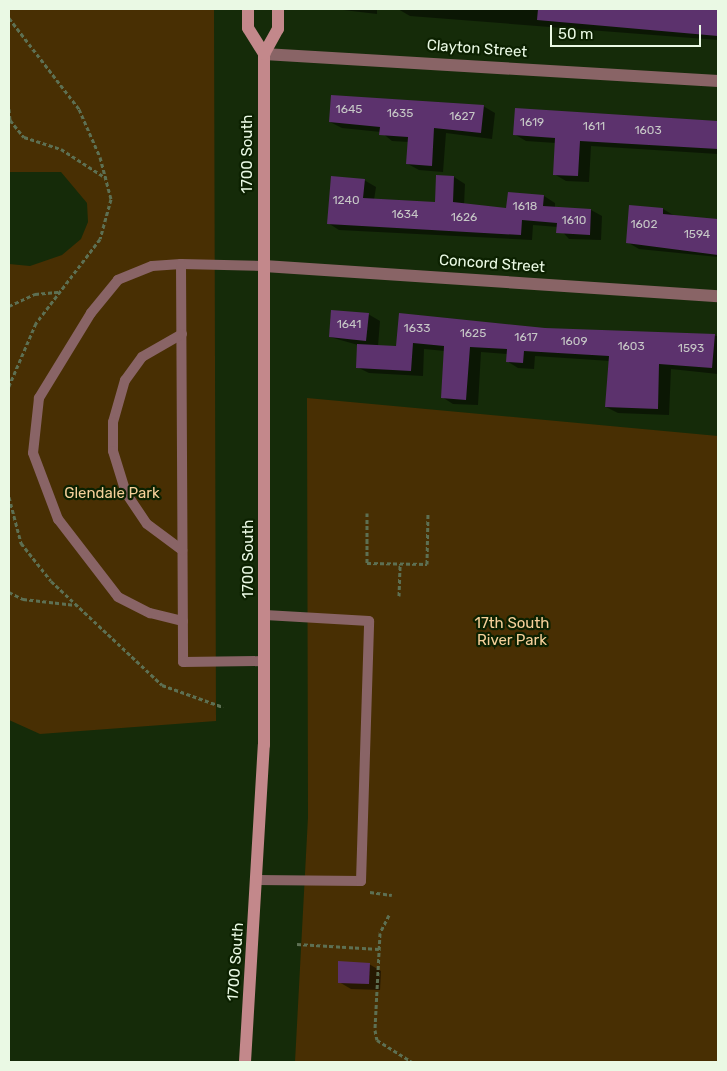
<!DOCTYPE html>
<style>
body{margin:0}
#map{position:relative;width:727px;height:1071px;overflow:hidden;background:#152b09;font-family:Rubik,sans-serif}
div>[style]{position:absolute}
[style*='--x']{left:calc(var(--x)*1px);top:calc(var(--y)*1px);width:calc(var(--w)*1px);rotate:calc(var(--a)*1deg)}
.green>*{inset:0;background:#482f03}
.shadow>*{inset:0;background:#0007}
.building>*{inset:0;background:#5c326d}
.path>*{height:3px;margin-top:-1.5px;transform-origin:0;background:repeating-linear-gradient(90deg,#5d7053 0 4px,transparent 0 6.5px)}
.lane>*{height:10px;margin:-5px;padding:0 5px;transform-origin:5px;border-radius:5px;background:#896466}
.street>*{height:12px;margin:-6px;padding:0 6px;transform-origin:6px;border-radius:6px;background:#896466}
.secondary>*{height:12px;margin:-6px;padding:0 6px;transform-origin:6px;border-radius:6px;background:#c3888b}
span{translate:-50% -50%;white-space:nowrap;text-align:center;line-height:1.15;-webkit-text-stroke:4.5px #0c2101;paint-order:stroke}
.number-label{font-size:12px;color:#c6c7c6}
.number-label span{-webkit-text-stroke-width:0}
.street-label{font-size:15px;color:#eaf9e4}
.park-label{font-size:15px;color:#f6d09a}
.frame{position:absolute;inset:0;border:10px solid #eaf9e4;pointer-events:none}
.scale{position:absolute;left:550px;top:25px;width:151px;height:22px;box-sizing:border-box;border:2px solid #eaf9e4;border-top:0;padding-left:6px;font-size:15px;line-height:18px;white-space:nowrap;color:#eaf9e4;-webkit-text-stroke:4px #0c2101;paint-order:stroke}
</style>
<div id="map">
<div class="green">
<i style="clip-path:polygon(9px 9px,214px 9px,216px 721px,40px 734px,9px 720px,9px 264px,30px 266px,62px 255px,81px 239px,88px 222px,87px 203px,61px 172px,9px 172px)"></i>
<i style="clip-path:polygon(307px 398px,718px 436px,718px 1062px,295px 1062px,308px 817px)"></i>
</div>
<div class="shadow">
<i style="clip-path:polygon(335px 9px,377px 9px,377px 14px)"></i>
<i style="clip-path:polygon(398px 9px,718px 9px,718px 40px,410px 16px)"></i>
<i style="clip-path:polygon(483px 106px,495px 113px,492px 139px,446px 133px,443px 172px,419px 170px,408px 164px,409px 142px,392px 141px,381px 132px,342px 128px,330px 122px)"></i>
<i style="clip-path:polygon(516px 110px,718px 122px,718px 154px,591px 146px,589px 182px,566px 181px,554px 174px,556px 143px,526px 141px,514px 134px)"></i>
<i style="clip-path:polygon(454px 177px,465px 184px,464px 205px,507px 209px,509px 193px,544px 196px,555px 203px,555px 208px,591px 210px,602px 216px,601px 240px,569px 239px,558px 227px,533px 225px,532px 240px,339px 230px,328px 223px,364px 180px,376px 187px,374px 200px,436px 203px)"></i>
<i style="clip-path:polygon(663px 209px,675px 216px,718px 220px,718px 257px,639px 249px,627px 242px)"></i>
<i style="clip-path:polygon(368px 314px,380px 321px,378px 346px,397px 347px,400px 314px,545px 329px,718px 336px,718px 374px,671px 369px,669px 415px,618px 413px,606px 407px,610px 361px,535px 356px,534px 369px,518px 368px,507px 361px,507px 354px,481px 352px,478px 405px,453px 404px,442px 397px,445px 351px,424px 349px,423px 376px,369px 373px,357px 367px,358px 345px,330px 337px)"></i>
<i style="clip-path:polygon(369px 964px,381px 971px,380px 990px,351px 989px,339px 982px)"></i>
</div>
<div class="building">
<i style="clip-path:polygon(538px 9px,718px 9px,718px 36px,537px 20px)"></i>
<i style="clip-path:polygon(331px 95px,484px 105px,481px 133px,434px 128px,432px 166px,406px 164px,408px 137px,379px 135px,380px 127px,329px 122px)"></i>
<i style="clip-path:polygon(515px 108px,718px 121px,718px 149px,580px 141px,578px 176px,553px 175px,555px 138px,513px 135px)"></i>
<i style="clip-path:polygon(436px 175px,454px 176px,453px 202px,506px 208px,508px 192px,544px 195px,543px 206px,591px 209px,590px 235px,556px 233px,557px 223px,522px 220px,521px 235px,327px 224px,331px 176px,365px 179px,363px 198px,435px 202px)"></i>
<i style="clip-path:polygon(629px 205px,663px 208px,663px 214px,718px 219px,718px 255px,626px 243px)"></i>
<i style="clip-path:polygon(331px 310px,369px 313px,366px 341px,329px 337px)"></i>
<i style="clip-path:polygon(399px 313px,545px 328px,715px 334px,712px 368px,659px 364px,658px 409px,605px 407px,609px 356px,524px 351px,523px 363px,506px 362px,507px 349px,470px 347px,466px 400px,441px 398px,444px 346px,413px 343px,411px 371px,356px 368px,357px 344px,396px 346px)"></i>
<i style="clip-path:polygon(338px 961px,370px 963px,369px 984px,338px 983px)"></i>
</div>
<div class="path">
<i style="--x:9;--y:18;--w:115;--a:52.4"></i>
<i style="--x:79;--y:109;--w:52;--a:66.4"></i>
<i style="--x:100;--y:157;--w:43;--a:75.3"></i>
<i style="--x:111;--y:199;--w:41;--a:105.4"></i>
<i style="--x:100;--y:239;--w:106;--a:127.3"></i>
<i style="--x:36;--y:323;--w:69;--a:113.2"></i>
<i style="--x:9;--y:109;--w:11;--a:85"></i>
<i style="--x:10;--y:120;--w:22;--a:51"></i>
<i style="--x:24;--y:137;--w:39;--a:18"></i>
<i style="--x:61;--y:149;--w:54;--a:32.8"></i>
<i style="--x:9;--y:306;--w:29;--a:-25"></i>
<i style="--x:35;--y:294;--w:25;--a:-5"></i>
<i style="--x:9;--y:497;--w:48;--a:75.4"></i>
<i style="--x:21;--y:543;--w:48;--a:51.7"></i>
<i style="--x:51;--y:581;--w:152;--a:43.1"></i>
<i style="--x:162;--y:685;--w:65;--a:19.8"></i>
<i style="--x:367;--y:513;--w:50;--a:90"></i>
<i style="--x:367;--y:563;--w:60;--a:1"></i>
<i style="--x:427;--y:564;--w:50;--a:-88.9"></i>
<i style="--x:9;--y:592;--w:16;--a:27"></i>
<i style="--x:23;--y:599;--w:53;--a:6.5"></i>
<i style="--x:399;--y:596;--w:32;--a:-88"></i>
<i style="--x:370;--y:892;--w:22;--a:8"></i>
<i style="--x:389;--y:915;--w:20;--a:117"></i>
<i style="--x:380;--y:933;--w:97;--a:93"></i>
<i style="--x:375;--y:1030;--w:10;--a:79"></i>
<i style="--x:377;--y:1040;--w:41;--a:32.2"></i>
<i style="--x:297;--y:944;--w:82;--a:3.5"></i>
</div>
<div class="lane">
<i style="--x:181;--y:264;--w:29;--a:176"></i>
<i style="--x:152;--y:266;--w:37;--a:158"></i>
<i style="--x:118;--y:280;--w:43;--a:129.3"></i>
<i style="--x:91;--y:313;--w:100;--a:121.5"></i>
<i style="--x:39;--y:398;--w:55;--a:96.2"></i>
<i style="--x:33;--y:453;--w:71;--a:69.3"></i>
<i style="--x:58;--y:519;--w:98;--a:52.4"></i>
<i style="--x:118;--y:597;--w:36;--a:27"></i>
<i style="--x:150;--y:613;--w:34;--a:14"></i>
<i style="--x:264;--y:266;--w:83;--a:-178.6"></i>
<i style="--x:181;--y:264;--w:398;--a:89.7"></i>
<i style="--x:183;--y:662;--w:82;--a:-0.7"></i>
<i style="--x:182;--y:334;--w:46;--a:150.1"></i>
<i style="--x:142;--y:357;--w:29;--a:126"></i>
<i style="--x:125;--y:380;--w:44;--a:105.9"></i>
<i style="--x:113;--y:422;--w:29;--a:90"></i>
<i style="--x:113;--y:451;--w:44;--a:72.8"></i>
<i style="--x:126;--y:493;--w:37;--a:56"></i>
<i style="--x:147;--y:524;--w:44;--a:36.6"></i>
<i style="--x:257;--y:880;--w:104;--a:0.6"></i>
<i style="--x:361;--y:881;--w:260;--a:-88.2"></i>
<i style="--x:369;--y:621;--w:104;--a:-176.7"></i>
</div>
<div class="street">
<i style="--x:264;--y:54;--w:455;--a:3.4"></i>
<i style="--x:264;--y:266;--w:455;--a:3.8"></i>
</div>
<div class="secondary">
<i style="--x:248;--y:9;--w:19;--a:90"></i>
<i style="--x:248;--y:28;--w:31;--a:58"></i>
<i style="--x:245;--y:1062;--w:318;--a:-86.6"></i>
<i style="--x:264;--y:745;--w:691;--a:-90"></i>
<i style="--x:264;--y:54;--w:29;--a:-61"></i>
<i style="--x:278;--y:29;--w:20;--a:-90"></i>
</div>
<div class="number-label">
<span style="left:349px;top:110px">1645</span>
<span style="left:400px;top:114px">1635</span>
<span style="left:462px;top:117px">1627</span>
<span style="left:532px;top:123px">1619</span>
<span style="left:594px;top:127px">1611</span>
<span style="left:648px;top:131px">1603</span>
<span style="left:346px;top:201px">1240</span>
<span style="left:525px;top:207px">1618</span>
<span style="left:405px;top:215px">1634</span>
<span style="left:464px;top:218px">1626</span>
<span style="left:574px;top:221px">1610</span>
<span style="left:644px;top:225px">1602</span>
<span style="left:697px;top:235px">1594</span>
<span style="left:349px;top:325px">1641</span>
<span style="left:417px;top:329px">1633</span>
<span style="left:473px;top:334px">1625</span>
<span style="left:526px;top:338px">1617</span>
<span style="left:574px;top:342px">1609</span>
<span style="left:631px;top:347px">1603</span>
<span style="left:691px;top:349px">1593</span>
</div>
<div class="street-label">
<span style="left:477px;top:49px;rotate:4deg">Clayton Street</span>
<span style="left:248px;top:154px;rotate:-90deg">1700 South</span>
<span style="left:492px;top:264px;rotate:4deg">Concord Street</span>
<span style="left:249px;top:559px;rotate:-90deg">1700 South</span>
<span style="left:236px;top:962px;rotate:-86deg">1700 South</span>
</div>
<div class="park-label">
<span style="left:112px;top:494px">Glendale Park</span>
<span style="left:512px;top:632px">17th South<br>River Park</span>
</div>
<div class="frame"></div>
<div class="scale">50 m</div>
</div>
